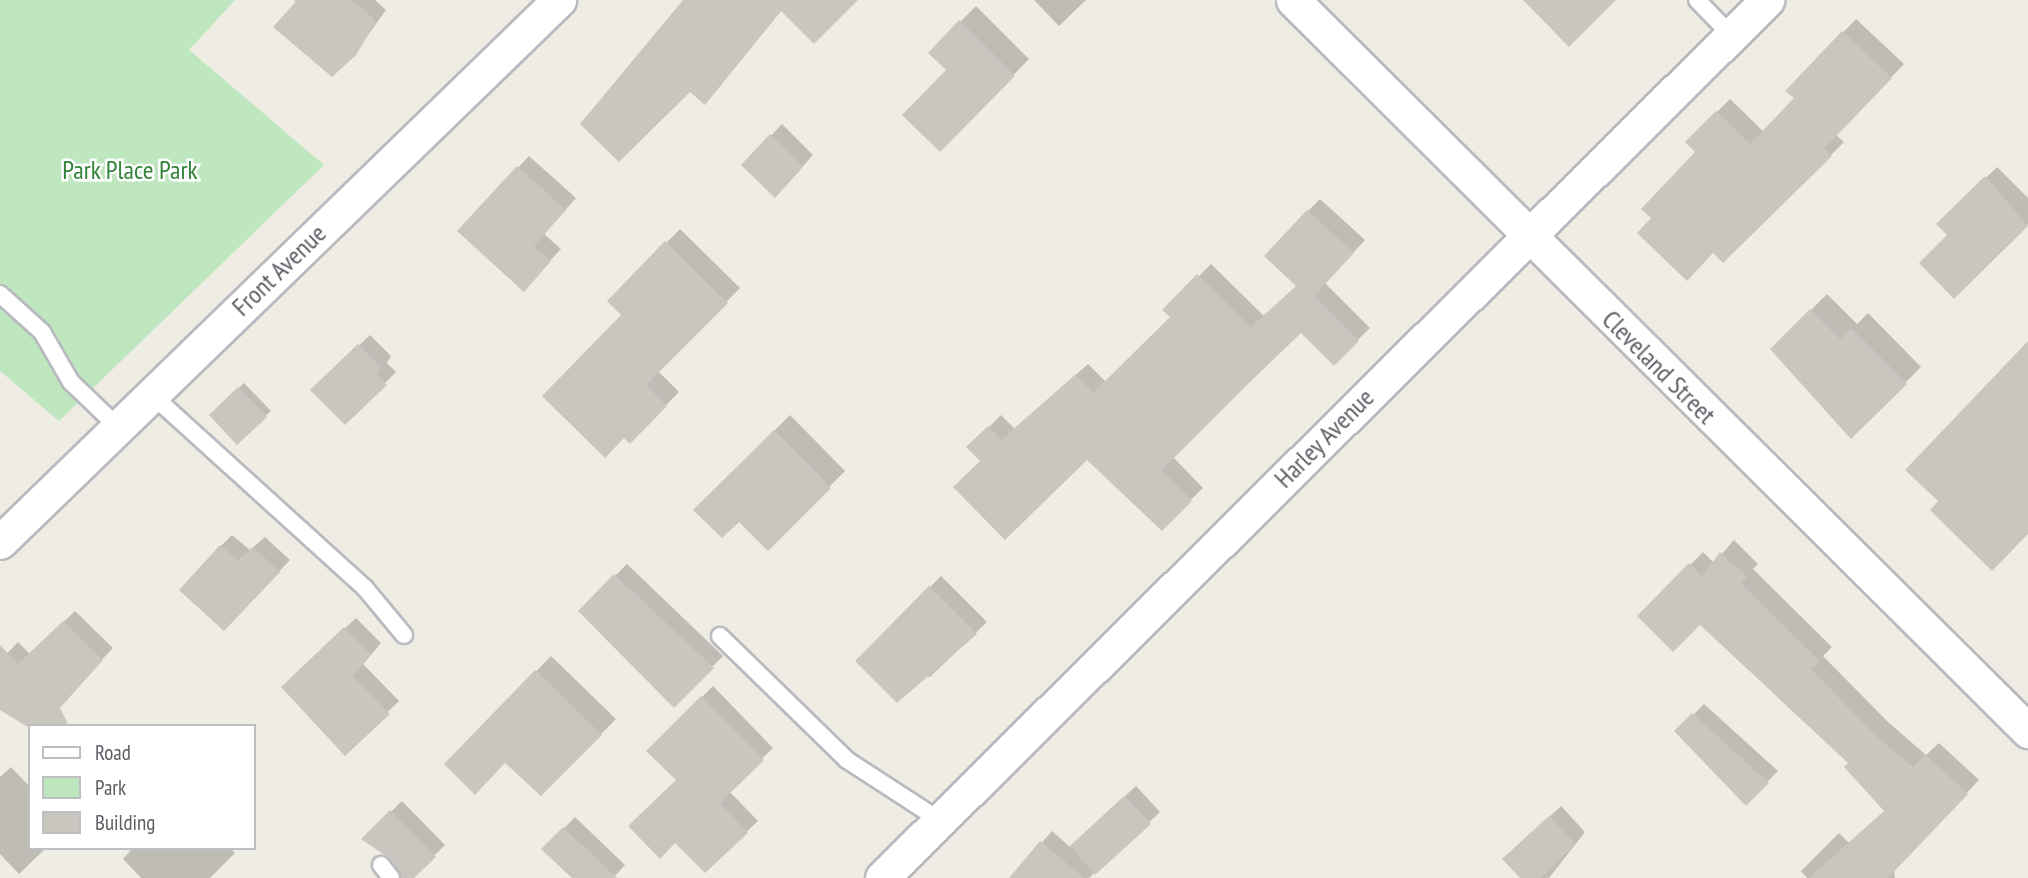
<!DOCTYPE html>
<style>
body{margin:0}
#map{position:relative;width:2028px;height:878px;overflow:hidden;background:#eeece3;font-family:"PT Sans Narrow",sans-serif}
div>[style]{position:absolute}
[style*='--x']{left:calc(var(--x)*1px);top:calc(var(--y)*1px);width:calc(var(--w)*1px);rotate:calc(var(--a)*1deg)}
.green>*{inset:0;background:#bee7c0}
.shadow>*{inset:0;background:#0003}
.building>*{inset:0;background:#c9c6c0}
.roads{filter:drop-shadow(2px 0 #b8babf) drop-shadow(-2px 0 #b8babf) drop-shadow(0 2px #b8babf) drop-shadow(0 -2px #b8babf)}
.service>*{height:16px;margin:-8px;padding:0 8px;transform-origin:8px;border-radius:8px;background:#fff}
.minor>*{height:33px;margin:-16.5px;padding:0 16.5px;transform-origin:16.5px;border-radius:16.5px;background:#fff}
span{translate:-50% -50%;white-space:nowrap;text-align:center;line-height:1.15;-webkit-text-stroke:5px #fff;paint-order:stroke}
.park-label{font-size:26px;color:#32843a}
.street-label{font-size:26px;color:#5b5f64}
.legend{position:absolute;left:28px;top:724px;width:228px;height:126px;box-sizing:border-box;background:#fff;border:2px solid #bdbfc1;margin:0;padding:9px 12px;list-style:none;font-size:21px;color:#5b5f64}
.legend li{display:flex;align-items:center;gap:14px;height:35px}
.legend b{width:35px;border:2px solid #bdbfc1}
</style>
<div id="map">
<div class="green">
<i style="clip-path:polygon(0 0,235px 0,189px 50px,324px 165px,59px 421px,0 371px)"></i>
</div>
<div class="shadow">
<i style="clip-path:polygon(294px 0,375px 0,386px 10px,355px 53px)"></i>
<i style="clip-path:polygon(685px 0,855px 0,782px 10px,705px 102px)"></i>
<i style="clip-path:polygon(1034px 0,1086px 0,1059px 26px)"></i>
<i style="clip-path:polygon(976px 6px,1029px 59px,940px 150px,949px 70px,930px 52px)"></i>
<i style="clip-path:polygon(1856px 19px,1904px 64px,1836px 135px,1844px 142px,1831px 155px,1713px 251px,1654px 218px,1697px 152px,1687px 142px,1730px 99px,1764px 132px,1796px 98px,1788px 90px)"></i>
<i style="clip-path:polygon(782px 124px,813px 155px,786px 185px,744px 165px)"></i>
<i style="clip-path:polygon(529px 156px,576px 198px,544px 234px,561px 249px,534px 278px,460px 231px)"></i>
<i style="clip-path:polygon(1997px 167px,2028px 198px,2028px 224px,1954px 296px,1950px 235px,1939px 224px)"></i>
<i style="clip-path:polygon(1320px 199px,1365px 240px,1325px 283px,1370px 328px,1334px 363px,1301px 331px,1173px 457px,1203px 488px,1162px 528px,1087px 457px,982px 461px,969px 447px,1001px 415px,1015px 429px,1088px 364px,1106px 382px,1172px 317px,1165px 310px,1211px 264px,1264px 316px,1298px 285px,1308px 211px)"></i>
<i style="clip-path:polygon(680px 229px,740px 288px,658px 371px,679px 392px,630px 442px,625px 436px,624px 315px,609px 301px)"></i>
<i style="clip-path:polygon(1827px 294px,1857px 324px,1868px 313px,1921px 367px,1851px 437px,1772px 349px)"></i>
<i style="clip-path:polygon(370px 335px,391px 356px,387px 363px,396px 372px,345px 423px,313px 390px)"></i>
<i style="clip-path:polygon(244px 383px,271px 411px,237px 442px,211px 415px)"></i>
<i style="clip-path:polygon(790px 415px,845px 471px,768px 548px,739px 520px,695px 510px)"></i>
<i style="clip-path:polygon(232px 535px,250px 550px,265px 537px,290px 560px,235px 618px,221px 546px)"></i>
<i style="clip-path:polygon(1734px 540px,1758px 564px,1753px 569px,1832px 647px,1823px 656px,1888px 722px,1926px 755px,1939px 743px,1979px 780px,1894px 870px,1895px 878px,1807px 878px,1801px 871px,1839px 833px,1849px 843px,1886px 810px,1851px 763px,1700px 623px,1640px 616px,1703px 552px,1714px 563px)"></i>
<i style="clip-path:polygon(627px 564px,723px 656px,674px 705px,580px 611px)"></i>
<i style="clip-path:polygon(941px 576px,987px 622px,930px 677px,857px 661px)"></i>
<i style="clip-path:polygon(75px 611px,113px 648px,39px 726px,0 695px,0 661px,18px 642px,30px 654px)"></i>
<i style="clip-path:polygon(356px 618px,381px 643px,363px 664px,399px 701px,345px 753px,294px 676px)"></i>
<i style="clip-path:polygon(551px 656px,616px 719px,541px 794px,506px 761px,446px 764px)"></i>
<i style="clip-path:polygon(713px 686px,773px 748px,729px 791px,758px 821px,705px 871px,678px 780px,648px 751px)"></i>
<i style="clip-path:polygon(1704px 704px,1778px 771px,1746px 804px,1677px 731px)"></i>
<i style="clip-path:polygon(11px 767px,30px 787px,30px 848px,46px 848px,19px 874px,0 854px,0 777px)"></i>
<i style="clip-path:polygon(1136px 786px,1160px 812px,1089px 878px,1011px 878px,1052px 831px,1070px 847px)"></i>
<i style="clip-path:polygon(402px 801px,445px 845px,412px 878px,404px 878px,391px 857px,363px 839px)"></i>
<i style="clip-path:polygon(1561px 806px,1585px 832px,1549px 878px,1523px 878px,1516px 848px)"></i>
<i style="clip-path:polygon(575px 817px,625px 865px,613px 878px,574px 878px,544px 849px)"></i>
<i style="clip-path:polygon(133px 848px,230px 848px,235px 853px,210px 878px,141px 878px,123px 859px)"></i>
</div>
<div class="building">
<i style="clip-path:polygon(297px 0,352px 0,376px 21px,356px 55px,332px 77px,273px 27px)"></i>
<i style="clip-path:polygon(683px 0,858px 0,814px 44px,781px 11px,705px 105px,690px 92px,619px 162px,580px 124px)"></i>
<i style="clip-path:polygon(1523px 0,1616px 0,1569px 47px)"></i>
<i style="clip-path:polygon(959px 20px,1015px 76px,940px 152px,902px 115px,946px 70px,928px 53px)"></i>
<i style="clip-path:polygon(1842px 31px,1892px 78px,1824px 149px,1832px 156px,1723px 263px,1713px 253px,1687px 281px,1637px 233px,1651px 218px,1641px 209px,1695px 152px,1685px 142px,1716px 111px,1750px 144px,1794px 98px,1785px 91px)"></i>
<i style="clip-path:polygon(770px 134px,803px 167px,775px 198px,741px 165px)"></i>
<i style="clip-path:polygon(517px 166px,566px 210px,534px 246px,551px 261px,524px 292px,457px 231px)"></i>
<i style="clip-path:polygon(1985px 176px,2028px 226px,1954px 299px,1919px 263px,1947px 235px,1936px 224px)"></i>
<i style="clip-path:polygon(1307px 210px,1354px 253px,1314px 296px,1359px 341px,1334px 366px,1301px 333px,1250px 382px,1162px 470px,1192px 501px,1162px 531px,1087px 460px,1005px 540px,953px 487px,980px 461px,966px 447px,988px 426px,1001px 440px,1075px 375px,1093px 393px,1170px 317px,1162px 310px,1197px 274px,1251px 327px,1296px 286px,1264px 256px)"></i>
<i style="clip-path:polygon(665px 241px,728px 303px,646px 385px,667px 406px,630px 444px,624px 438px,605px 458px,542px 396px,621px 315px,607px 301px)"></i>
<i style="clip-path:polygon(1810px 309px,1840px 339px,1851px 328px,1907px 384px,1851px 439px,1770px 349px)"></i>
<i style="clip-path:polygon(2028px 341px,2028px 534px,1992px 571px,1930px 510px,1938px 501px,1905px 470px)"></i>
<i style="clip-path:polygon(358px 344px,381px 367px,377px 375px,387px 385px,345px 425px,310px 390px)"></i>
<i style="clip-path:polygon(238px 387px,267px 417px,237px 445px,209px 415px)"></i>
<i style="clip-path:polygon(774px 430px,831px 488px,768px 551px,739px 522px,722px 538px,693px 510px)"></i>
<i style="clip-path:polygon(220px 545px,238px 560px,253px 547px,280px 572px,224px 631px,179px 590px)"></i>
<i style="clip-path:polygon(1720px 552px,1747px 577px,1741px 583px,1820px 661px,1811px 669px,1875px 735px,1913px 767px,1925px 754px,1968px 794px,1888px 878px,1809px 878px,1884px 811px,1844px 767px,1848px 763px,1700px 625px,1673px 652px,1637px 616px,1689px 563px,1702px 576px)"></i>
<i style="clip-path:polygon(614px 574px,714px 668px,674px 708px,578px 611px)"></i>
<i style="clip-path:polygon(929px 586px,977px 634px,897px 703px,855px 661px)"></i>
<i style="clip-path:polygon(63px 621px,103px 660px,60px 708px,69px 726px,26px 726px,0 710px,0 645px,18px 664px)"></i>
<i style="clip-path:polygon(344px 627px,371px 655px,353px 676px,390px 714px,345px 756px,281px 687px)"></i>
<i style="clip-path:polygon(535px 670px,602px 735px,541px 796px,505px 763px,475px 795px,444px 764px)"></i>
<i style="clip-path:polygon(701px 696px,764px 760px,720px 803px,748px 833px,705px 873px,675px 843px,660px 859px,628px 826px,676px 780px,646px 751px)"></i>
<i style="clip-path:polygon(1692px 713px,1769px 783px,1746px 806px,1674px 731px)"></i>
<i style="clip-path:polygon(1124px 796px,1151px 824px,1095px 875px,1070px 846px)"></i>
<i style="clip-path:polygon(390px 810px,436px 857px,414px 878px,401px 878px,389px 858px,361px 839px)"></i>
<i style="clip-path:polygon(1549px 816px,1575px 844px,1541px 878px,1520px 878px,1502px 859px)"></i>
<i style="clip-path:polygon(563px 827px,617px 878px,572px 878px,541px 849px)"></i>
<i style="clip-path:polygon(1040px 841px,1084px 878px,1009px 878px)"></i>
</div>
<div class="roads">
<div class="service">
<i style="--x:1697;--y:0;--w:49;--a:45.8"></i>
<i style="--x:0;--y:294;--w:57;--a:42.1"></i>
<i style="--x:42;--y:332;--w:58;--a:59.9"></i>
<i style="--x:71;--y:382;--w:65;--a:43.8"></i>
<i style="--x:151;--y:394;--w:289;--a:42.2"></i>
<i style="--x:365;--y:588;--w:61;--a:50.3"></i>
<i style="--x:720;--y:636;--w:177;--a:44.3"></i>
<i style="--x:847;--y:760;--w:112;--a:33"></i>
<i style="--x:381;--y:865;--w:16;--a:52"></i>
</div>
<div class="minor">
<i style="--x:1293;--y:0;--w:1037;--a:44.84"></i>
<i style="--x:0;--y:542;--w:779;--a:-44.12"></i>
<i style="--x:882;--y:878;--w:1247;--a:-44.77"></i>
</div>
</div>
<div class="park-label">
<span style="left:130px;top:170px">Park Place Park</span>
</div>
<div class="street-label">
<span style="left:279px;top:270px;rotate:-44deg">Front Avenue</span>
<span style="left:1659px;top:367px;rotate:45deg">Cleveland Street</span>
<span style="left:1324px;top:438px;rotate:-45deg">Harley Avenue</span>
</div>
<ul class="legend">
<li><b style="height:9px;background:#fff"></b>Road</li>
<li><b style="height:19px;background:#bee7c0"></b>Park</li>
<li><b style="height:19px;background:#c9c6c0"></b>Building</li>
</ul>
</div>
